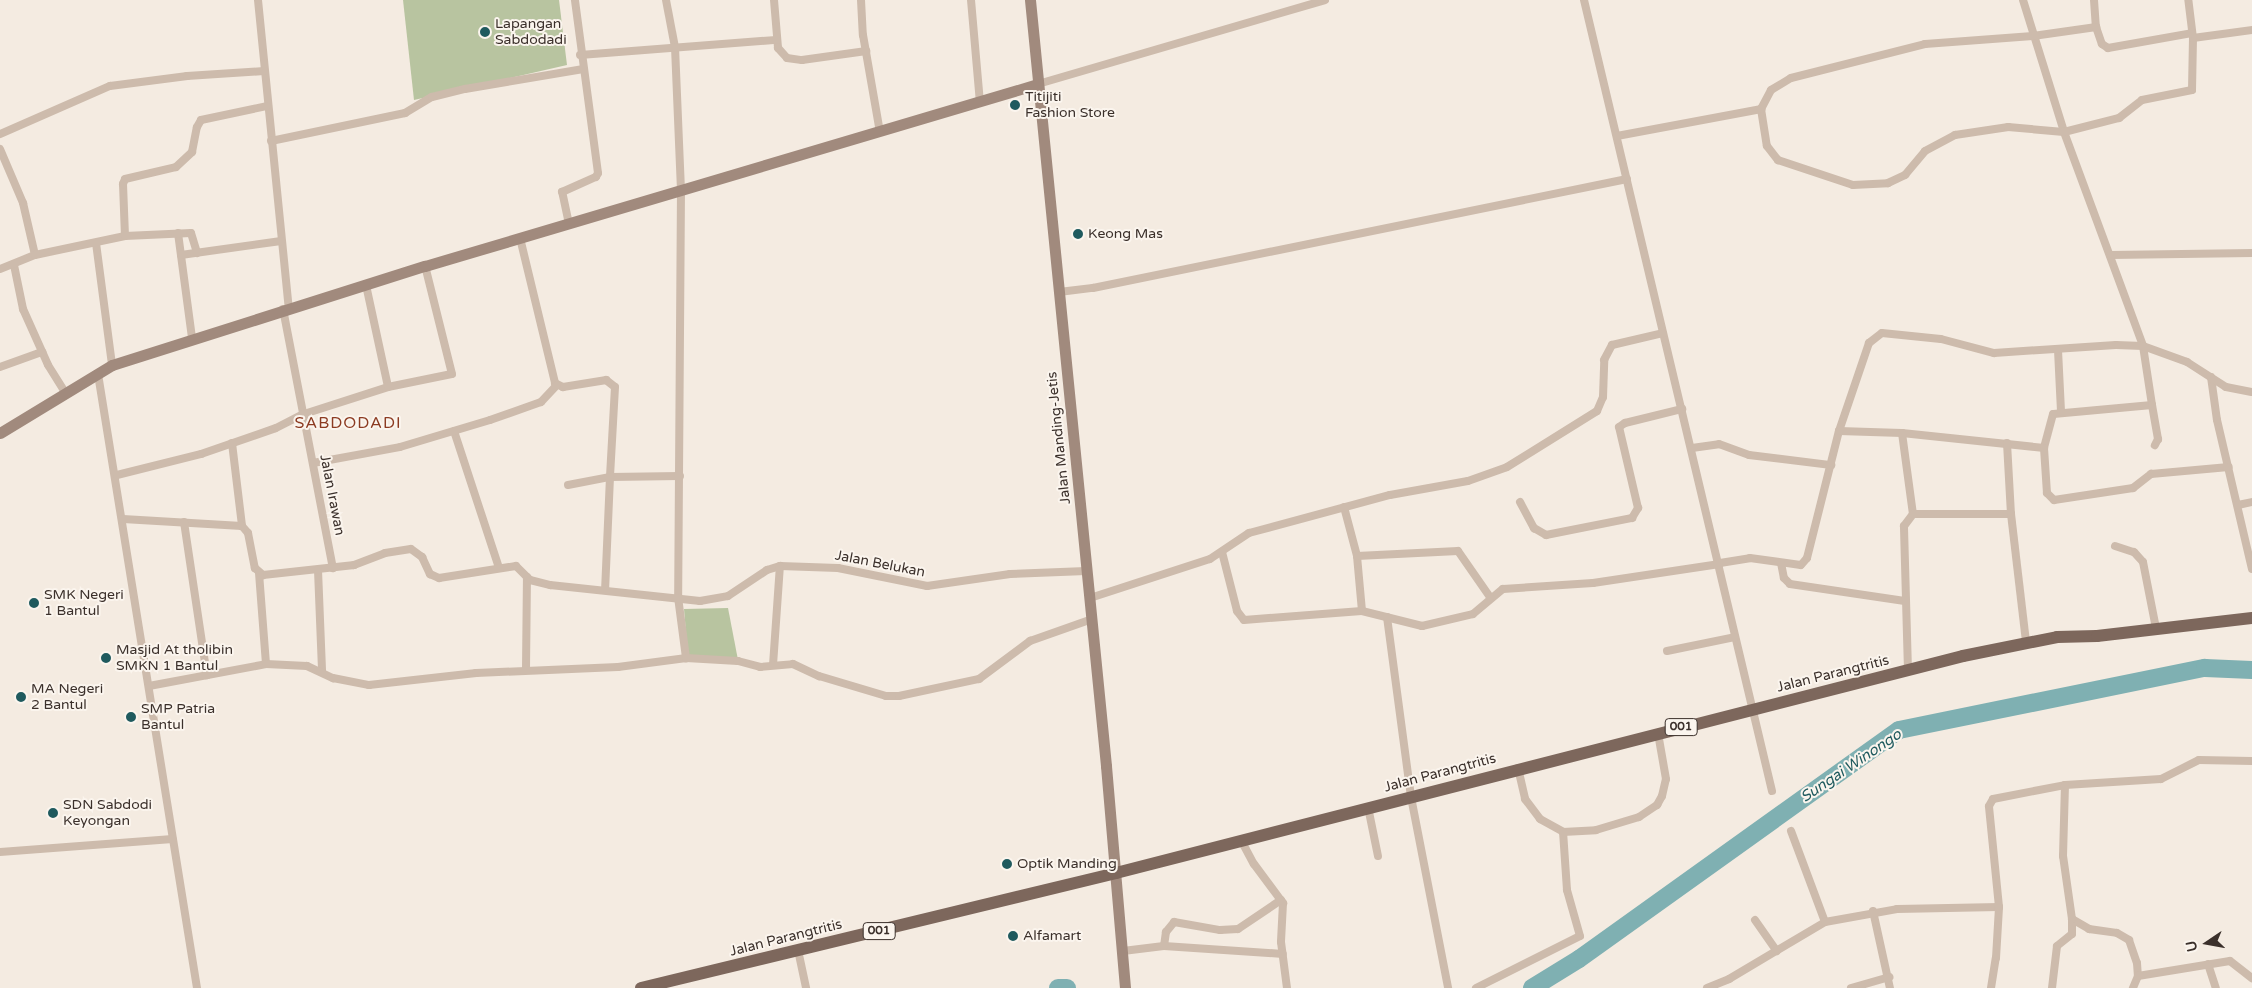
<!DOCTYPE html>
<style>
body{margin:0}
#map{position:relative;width:2252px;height:988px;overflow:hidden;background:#f4ebe1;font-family:"Varela Round",sans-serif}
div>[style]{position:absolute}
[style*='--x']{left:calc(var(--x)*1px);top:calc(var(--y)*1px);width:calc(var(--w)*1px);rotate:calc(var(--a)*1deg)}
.green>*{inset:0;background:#b8c4a0}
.river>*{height:18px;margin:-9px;padding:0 9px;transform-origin:9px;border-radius:9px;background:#7fb0b2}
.street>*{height:8px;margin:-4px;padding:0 4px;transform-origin:4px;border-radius:4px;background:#cdbbac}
.secondary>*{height:11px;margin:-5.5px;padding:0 5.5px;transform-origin:5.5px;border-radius:5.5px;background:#a18a7d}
.primary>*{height:12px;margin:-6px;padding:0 6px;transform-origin:6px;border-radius:6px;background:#7d675c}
.dots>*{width:14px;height:14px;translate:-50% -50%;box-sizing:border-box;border:2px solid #fbf5ee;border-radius:50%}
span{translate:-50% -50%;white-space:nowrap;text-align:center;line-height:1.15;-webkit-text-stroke:4px #fbf5ee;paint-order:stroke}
.shield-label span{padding:1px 4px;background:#fbf5ee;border:1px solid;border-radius:4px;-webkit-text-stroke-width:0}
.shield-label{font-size:12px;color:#3b302b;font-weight:700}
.poi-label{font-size:14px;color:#3b302b}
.left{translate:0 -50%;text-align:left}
.street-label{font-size:14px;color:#3b302b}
.water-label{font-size:15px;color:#1f5a5e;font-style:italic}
.quarter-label{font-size:16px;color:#8c3b22;letter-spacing:1px}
.north{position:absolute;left:2182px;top:918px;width:50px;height:50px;-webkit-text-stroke:4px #fbf5ee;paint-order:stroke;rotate:258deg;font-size:14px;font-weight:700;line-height:20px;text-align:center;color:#3b302b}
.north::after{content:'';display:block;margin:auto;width:18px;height:22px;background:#3b302b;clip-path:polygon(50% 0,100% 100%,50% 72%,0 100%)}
</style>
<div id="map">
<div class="green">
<i style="clip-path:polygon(403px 0,559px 0,567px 65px,414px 100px)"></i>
<i style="clip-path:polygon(728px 608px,738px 660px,688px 656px,684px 609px)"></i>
</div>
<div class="river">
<i style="--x:1058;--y:988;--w:9;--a:0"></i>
<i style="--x:1532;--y:988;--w:55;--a:-31.7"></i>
<i style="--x:1579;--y:959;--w:393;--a:-35.6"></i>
<i style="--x:1899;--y:730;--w:312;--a:-11.5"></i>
<i style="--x:2205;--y:668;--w:47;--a:2.4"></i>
</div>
<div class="street">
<i style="--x:258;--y:0;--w:310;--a:84.3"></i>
<i style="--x:666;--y:0;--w:48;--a:79.2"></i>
<i style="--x:675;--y:47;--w:142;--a:87.6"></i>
<i style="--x:681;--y:189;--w:408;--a:90.4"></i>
<i style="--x:678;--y:597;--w:62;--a:82.5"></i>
<i style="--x:774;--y:0;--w:48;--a:85.2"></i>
<i style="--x:778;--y:48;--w:13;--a:48"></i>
<i style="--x:787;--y:58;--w:15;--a:8"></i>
<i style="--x:802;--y:60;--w:65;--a:-8"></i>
<i style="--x:861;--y:0;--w:35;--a:87"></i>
<i style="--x:863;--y:35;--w:98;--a:80.1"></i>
<i style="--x:971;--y:0;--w:102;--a:85"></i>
<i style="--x:1584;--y:0;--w:813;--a:76.63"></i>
<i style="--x:2023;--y:0;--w:138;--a:72.7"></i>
<i style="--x:2064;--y:132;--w:228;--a:69.7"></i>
<i style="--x:2143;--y:346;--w:60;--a:81.3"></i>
<i style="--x:2152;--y:405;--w:99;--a:174.8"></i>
<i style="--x:2053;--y:414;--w:35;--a:105"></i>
<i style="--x:2094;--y:0;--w:27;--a:86"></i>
<i style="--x:2193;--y:38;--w:60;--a:-7.7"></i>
<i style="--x:580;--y:55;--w:197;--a:-4.4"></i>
<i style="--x:1038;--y:84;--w:299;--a:-16.3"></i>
<i style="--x:1761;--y:109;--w:37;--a:81"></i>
<i style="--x:1767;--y:146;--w:18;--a:52"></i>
<i style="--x:1778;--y:160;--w:79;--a:18.4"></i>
<i style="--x:1853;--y:185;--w:35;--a:-3"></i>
<i style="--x:1888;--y:183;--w:19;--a:-25"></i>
<i style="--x:1905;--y:175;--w:31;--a:-50"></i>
<i style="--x:1925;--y:151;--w:34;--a:-28"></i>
<i style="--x:1955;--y:135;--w:54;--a:-8.6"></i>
<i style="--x:2008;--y:127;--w:56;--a:5.1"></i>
<i style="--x:2064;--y:132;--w:57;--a:-14.3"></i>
<i style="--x:2119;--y:118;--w:29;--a:-38"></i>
<i style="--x:2142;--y:100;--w:51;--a:-11.3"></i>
<i style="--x:2192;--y:90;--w:52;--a:-88.9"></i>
<i style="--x:2193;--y:38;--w:38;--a:-97"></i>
<i style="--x:0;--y:134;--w:120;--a:-23.6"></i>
<i style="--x:110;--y:86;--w:78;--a:-7.4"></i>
<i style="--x:187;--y:76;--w:77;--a:-3.7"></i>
<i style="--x:1617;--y:136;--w:147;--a:-10.6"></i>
<i style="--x:1761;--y:109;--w:21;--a:-62"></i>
<i style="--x:1771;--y:90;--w:23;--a:-31"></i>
<i style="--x:1791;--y:78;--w:138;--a:-14.2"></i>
<i style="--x:1925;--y:44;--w:108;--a:-4.2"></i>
<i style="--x:2033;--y:36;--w:64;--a:-8.1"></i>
<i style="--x:2096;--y:27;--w:18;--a:71"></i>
<i style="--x:2102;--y:44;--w:7;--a:34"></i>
<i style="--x:2108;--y:48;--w:85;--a:-10.1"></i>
<i style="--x:271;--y:141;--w:137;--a:-11.8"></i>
<i style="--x:405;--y:113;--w:31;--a:-31"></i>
<i style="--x:432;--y:97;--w:34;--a:-14"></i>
<i style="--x:465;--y:89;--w:120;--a:-9.6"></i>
<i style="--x:0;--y:149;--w:59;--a:66.9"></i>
<i style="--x:23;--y:203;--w:53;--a:77"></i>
<i style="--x:569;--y:224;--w:33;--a:-102"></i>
<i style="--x:562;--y:192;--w:37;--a:-24"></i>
<i style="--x:596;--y:177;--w:4;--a:-63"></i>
<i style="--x:598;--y:173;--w:175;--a:-97.6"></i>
<i style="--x:178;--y:233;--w:106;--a:82.4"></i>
<i style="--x:125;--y:236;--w:52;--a:-92.2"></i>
<i style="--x:123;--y:184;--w:5;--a:-68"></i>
<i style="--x:125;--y:179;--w:52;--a:-13.2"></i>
<i style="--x:176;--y:167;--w:22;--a:-43"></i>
<i style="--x:192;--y:152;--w:25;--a:-79"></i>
<i style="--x:197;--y:127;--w:8;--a:-60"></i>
<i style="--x:201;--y:120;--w:67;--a:-12"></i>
<i style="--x:520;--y:238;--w:149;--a:76.4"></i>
<i style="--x:555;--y:383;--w:9;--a:27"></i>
<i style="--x:563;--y:387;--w:44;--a:-9.2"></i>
<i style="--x:606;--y:380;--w:11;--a:38"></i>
<i style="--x:615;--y:387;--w:90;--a:93.2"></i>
<i style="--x:610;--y:477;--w:70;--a:-0.8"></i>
<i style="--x:96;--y:243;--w:123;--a:82.5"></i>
<i style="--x:181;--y:255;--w:101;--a:-8"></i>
<i style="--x:2111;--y:255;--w:141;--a:-0.8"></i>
<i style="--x:14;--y:265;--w:45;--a:78.4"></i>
<i style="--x:23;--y:309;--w:61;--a:65.9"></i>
<i style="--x:48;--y:365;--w:32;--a:58"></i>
<i style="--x:0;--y:269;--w:38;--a:-22"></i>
<i style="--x:35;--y:255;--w:92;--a:-11.9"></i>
<i style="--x:125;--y:236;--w:66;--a:-2.6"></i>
<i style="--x:191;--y:233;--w:21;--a:73"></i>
<i style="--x:366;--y:285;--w:104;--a:77.8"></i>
<i style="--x:1059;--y:292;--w:34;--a:-7"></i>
<i style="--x:1093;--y:288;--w:545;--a:-11.54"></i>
<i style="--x:283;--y:309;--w:264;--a:79.1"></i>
<i style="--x:2058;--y:350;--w:62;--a:87.2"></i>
<i style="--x:0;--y:367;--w:45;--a:-19.7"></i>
<i style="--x:98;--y:374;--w:622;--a:80.84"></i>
<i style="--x:2211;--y:377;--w:43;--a:82.1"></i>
<i style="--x:2217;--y:420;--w:153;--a:76.8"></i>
<i style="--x:2152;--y:405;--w:35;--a:80"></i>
<i style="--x:2158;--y:439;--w:7;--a:117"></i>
<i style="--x:454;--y:431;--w:144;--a:71.8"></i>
<i style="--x:1839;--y:431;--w:63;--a:1.8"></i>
<i style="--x:1902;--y:433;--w:143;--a:6"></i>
<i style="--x:2044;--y:448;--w:45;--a:86.2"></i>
<i style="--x:2047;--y:493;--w:10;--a:45"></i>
<i style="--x:2054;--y:500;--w:80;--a:-8.6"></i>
<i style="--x:2133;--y:488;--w:23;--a:-38"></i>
<i style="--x:2151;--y:474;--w:78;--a:-5.1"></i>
<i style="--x:1902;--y:433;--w:82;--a:82.3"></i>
<i style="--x:232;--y:443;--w:84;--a:83.1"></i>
<i style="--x:2007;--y:443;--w:71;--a:86.8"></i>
<i style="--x:1692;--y:448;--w:27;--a:-8"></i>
<i style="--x:1719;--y:444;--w:32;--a:20"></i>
<i style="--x:1749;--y:455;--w:83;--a:7"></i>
<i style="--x:313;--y:463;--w:88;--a:-10.4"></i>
<i style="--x:400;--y:447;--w:94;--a:-16.7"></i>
<i style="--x:490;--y:420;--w:54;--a:-19.4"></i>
<i style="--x:541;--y:402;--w:23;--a:-47"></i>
<i style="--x:117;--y:475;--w:87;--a:-14"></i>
<i style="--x:201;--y:454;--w:79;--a:-19.1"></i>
<i style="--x:276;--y:428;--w:31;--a:-27"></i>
<i style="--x:304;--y:414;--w:88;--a:-17.8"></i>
<i style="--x:388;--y:387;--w:65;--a:-11.5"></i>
<i style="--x:452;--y:374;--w:111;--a:-104"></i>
<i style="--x:568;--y:485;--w:43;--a:-10.8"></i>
<i style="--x:610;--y:477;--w:113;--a:92.5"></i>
<i style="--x:1520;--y:502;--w:30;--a:62"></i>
<i style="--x:1534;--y:528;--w:14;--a:30"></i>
<i style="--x:1546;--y:535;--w:88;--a:-11.2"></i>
<i style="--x:1632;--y:518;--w:12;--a:-59"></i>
<i style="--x:1638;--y:508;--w:83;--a:-103.2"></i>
<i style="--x:1619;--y:427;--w:7;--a:-34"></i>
<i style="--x:1625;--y:423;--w:59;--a:-13.8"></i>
<i style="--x:2238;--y:505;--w:14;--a:-12"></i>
<i style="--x:1344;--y:507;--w:51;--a:75.1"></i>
<i style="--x:1357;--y:556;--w:55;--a:84.8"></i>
<i style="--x:123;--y:519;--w:119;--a:3.4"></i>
<i style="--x:242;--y:526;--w:9;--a:49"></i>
<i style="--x:248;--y:533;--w:36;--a:79"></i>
<i style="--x:255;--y:568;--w:11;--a:41"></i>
<i style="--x:263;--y:575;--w:92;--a:-6.3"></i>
<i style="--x:354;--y:565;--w:33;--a:-21"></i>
<i style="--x:385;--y:553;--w:26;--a:-9"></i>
<i style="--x:411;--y:549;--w:14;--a:36"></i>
<i style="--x:422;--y:557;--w:19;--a:65"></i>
<i style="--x:430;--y:574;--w:10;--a:24"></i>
<i style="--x:439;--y:578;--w:78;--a:-8.9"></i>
<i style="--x:516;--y:566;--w:20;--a:45"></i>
<i style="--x:530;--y:580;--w:21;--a:14"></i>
<i style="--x:550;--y:585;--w:151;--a:6.1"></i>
<i style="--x:700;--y:601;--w:28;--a:-10"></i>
<i style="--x:728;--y:596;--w:47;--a:-33.7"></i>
<i style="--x:767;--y:570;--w:14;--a:-17"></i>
<i style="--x:780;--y:566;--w:58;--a:2"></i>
<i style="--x:838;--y:568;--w:91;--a:11.4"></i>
<i style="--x:927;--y:586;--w:84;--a:-8.2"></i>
<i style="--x:1010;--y:574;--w:76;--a:-2.3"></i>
<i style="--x:184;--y:522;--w:155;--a:81.5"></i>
<i style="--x:2115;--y:546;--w:20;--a:18"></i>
<i style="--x:2134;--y:552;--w:13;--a:48"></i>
<i style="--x:2143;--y:562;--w:67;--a:78.9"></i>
<i style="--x:1222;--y:552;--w:61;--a:75.7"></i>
<i style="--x:1237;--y:611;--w:11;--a:52"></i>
<i style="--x:1244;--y:620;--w:118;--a:-4.4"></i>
<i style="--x:1362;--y:611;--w:62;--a:14"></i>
<i style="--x:1422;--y:626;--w:52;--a:-13.2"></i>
<i style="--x:1473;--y:614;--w:39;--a:-40"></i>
<i style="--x:1503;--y:589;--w:90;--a:-3.8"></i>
<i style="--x:1593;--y:583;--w:128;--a:-8.5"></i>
<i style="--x:1357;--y:556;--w:101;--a:-2.8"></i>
<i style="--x:1458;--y:551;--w:56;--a:55.2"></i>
<i style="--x:1720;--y:563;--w:30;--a:-9"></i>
<i style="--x:1750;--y:558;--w:51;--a:7.8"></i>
<i style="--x:1801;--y:565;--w:9;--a:-49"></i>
<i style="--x:1807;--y:558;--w:131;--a:-75.9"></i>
<i style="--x:1839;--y:431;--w:93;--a:-71.2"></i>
<i style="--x:1869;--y:343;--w:16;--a:-38"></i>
<i style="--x:1882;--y:333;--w:59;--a:5.8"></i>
<i style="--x:1941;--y:339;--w:55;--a:14.8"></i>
<i style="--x:1994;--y:353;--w:122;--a:-3.8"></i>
<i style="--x:2116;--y:345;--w:27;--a:2"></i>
<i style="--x:2143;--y:346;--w:47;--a:20"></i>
<i style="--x:2187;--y:362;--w:46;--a:32.7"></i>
<i style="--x:2226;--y:387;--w:26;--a:11"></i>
<i style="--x:1781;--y:563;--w:15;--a:79"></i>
<i style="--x:1784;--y:578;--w:8;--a:45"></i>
<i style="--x:1790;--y:584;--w:116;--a:8.4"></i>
<i style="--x:318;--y:570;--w:101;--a:87.7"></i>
<i style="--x:259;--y:573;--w:91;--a:85.6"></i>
<i style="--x:1090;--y:598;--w:126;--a:-18"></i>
<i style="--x:1210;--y:559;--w:47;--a:-33.7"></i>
<i style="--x:1249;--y:533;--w:146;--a:-15.1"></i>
<i style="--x:1390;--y:495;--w:79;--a:-10.2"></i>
<i style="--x:1468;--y:481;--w:41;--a:-19.7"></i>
<i style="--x:1507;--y:467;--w:106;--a:-31.9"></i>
<i style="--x:1597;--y:411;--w:15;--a:-67"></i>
<i style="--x:1603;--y:397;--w:37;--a:-88"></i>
<i style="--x:1604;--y:360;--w:17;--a:-62"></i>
<i style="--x:1612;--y:345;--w:52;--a:-13.2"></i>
<i style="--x:1387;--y:617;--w:182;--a:82.4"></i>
<i style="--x:1411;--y:797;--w:195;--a:79"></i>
<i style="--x:1667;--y:651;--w:69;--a:-11.6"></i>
<i style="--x:773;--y:665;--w:99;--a:-86"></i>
<i style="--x:526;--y:669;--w:92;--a:-89.4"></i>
<i style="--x:1908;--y:671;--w:145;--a:-91.6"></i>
<i style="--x:1904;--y:526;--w:15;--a:-53"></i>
<i style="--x:1913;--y:514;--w:98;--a:0"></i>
<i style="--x:2011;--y:514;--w:129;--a:83.3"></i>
<i style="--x:149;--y:686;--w:119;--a:-10.6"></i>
<i style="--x:266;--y:664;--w:41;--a:2.8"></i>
<i style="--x:307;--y:666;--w:29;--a:25"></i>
<i style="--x:333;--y:678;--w:37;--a:11"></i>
<i style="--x:369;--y:685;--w:108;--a:-6.4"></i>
<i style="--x:476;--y:673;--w:142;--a:-2.4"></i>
<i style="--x:618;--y:667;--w:69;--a:-7.5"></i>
<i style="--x:686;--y:658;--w:52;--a:3.3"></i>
<i style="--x:738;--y:661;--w:23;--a:15"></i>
<i style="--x:760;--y:667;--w:33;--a:-5"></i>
<i style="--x:793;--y:664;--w:29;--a:25"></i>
<i style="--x:819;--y:676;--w:70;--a:16.6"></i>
<i style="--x:886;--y:696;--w:13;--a:0"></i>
<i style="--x:899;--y:696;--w:82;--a:-12"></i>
<i style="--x:979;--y:679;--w:64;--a:-36.7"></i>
<i style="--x:1030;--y:641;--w:66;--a:-19.5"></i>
<i style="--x:1518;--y:768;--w:32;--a:77"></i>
<i style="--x:1525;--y:799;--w:25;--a:53"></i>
<i style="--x:1540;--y:819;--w:26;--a:29"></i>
<i style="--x:1563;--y:832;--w:33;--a:-3"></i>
<i style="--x:1596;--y:830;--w:45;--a:-16.8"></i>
<i style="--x:1639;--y:817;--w:22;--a:-34"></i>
<i style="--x:1657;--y:805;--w:10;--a:-61"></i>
<i style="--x:1662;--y:796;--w:17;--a:-77"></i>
<i style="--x:1666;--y:779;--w:47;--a:-99.9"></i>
<i style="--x:1368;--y:807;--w:50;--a:78.5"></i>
<i style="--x:1791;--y:831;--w:97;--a:69.5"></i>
<i style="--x:1241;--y:840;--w:27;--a:62"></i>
<i style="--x:1254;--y:864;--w:49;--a:53.4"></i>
<i style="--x:1283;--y:903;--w:39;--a:93"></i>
<i style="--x:1281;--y:942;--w:46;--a:82.6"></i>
<i style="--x:0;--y:852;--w:173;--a:-4.3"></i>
<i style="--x:1873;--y:911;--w:79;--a:77.6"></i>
<i style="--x:2072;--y:919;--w:20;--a:30"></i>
<i style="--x:2089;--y:929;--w:28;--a:8"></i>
<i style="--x:2117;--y:933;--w:14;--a:30"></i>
<i style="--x:2129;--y:940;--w:24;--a:71"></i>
<i style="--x:2137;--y:963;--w:13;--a:86"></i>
<i style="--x:2138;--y:976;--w:13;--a:113"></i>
<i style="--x:1755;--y:920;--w:38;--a:55"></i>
<i style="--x:1164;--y:946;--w:119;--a:3.8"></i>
<i style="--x:798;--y:950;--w:39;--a:78"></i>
<i style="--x:1123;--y:951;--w:41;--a:-7"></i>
<i style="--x:1164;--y:946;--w:14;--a:-82"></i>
<i style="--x:1166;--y:932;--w:13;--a:-51"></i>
<i style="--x:1174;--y:922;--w:47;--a:9.9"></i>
<i style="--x:1220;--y:930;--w:18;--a:-3"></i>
<i style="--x:1238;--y:929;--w:52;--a:-34"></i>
<i style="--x:2208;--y:964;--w:25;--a:72"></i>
<i style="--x:2138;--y:976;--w:93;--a:-9.3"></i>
<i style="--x:2230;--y:961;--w:28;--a:38"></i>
<i style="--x:1476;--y:988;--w:116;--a:-26.6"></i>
<i style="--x:1580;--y:936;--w:48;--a:-105.8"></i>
<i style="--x:1567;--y:890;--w:58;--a:-93.9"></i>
<i style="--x:1707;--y:988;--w:24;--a:-22"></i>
<i style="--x:1729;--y:979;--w:112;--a:-30.7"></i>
<i style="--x:1825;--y:922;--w:73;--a:-10.2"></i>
<i style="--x:1897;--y:909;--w:102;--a:-1.1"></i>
<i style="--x:1851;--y:988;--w:40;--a:-16"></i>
<i style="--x:1991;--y:988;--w:30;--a:-81"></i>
<i style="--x:1996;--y:958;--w:51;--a:-86.6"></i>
<i style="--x:1999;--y:907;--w:101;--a:-95.7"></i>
<i style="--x:1989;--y:806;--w:8;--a:-60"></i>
<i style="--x:1993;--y:799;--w:73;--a:-11"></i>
<i style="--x:2065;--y:785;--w:96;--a:-3.6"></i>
<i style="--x:2161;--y:779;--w:42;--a:-26.6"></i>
<i style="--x:2199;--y:760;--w:53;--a:1.1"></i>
<i style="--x:2052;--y:988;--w:42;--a:-83.2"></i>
<i style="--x:2057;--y:946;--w:19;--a:-39"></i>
<i style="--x:2072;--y:934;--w:15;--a:-90"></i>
<i style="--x:2072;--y:919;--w:64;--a:-98.1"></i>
<i style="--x:2063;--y:856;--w:71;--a:-88.4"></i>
</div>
<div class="secondary">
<i style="--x:1030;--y:0;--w:770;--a:84.33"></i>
<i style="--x:1106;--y:766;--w:223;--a:85.1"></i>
<i style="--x:0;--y:433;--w:131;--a:-31.3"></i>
<i style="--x:112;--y:365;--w:328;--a:-17.6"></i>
<i style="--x:425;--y:266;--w:639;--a:-16.54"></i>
</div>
<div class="primary">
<i style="--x:641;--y:988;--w:489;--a:-13.6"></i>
<i style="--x:1116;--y:873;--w:874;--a:-14.37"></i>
<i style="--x:1963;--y:656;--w:96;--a:-11.4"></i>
<i style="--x:2057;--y:637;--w:40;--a:-1.4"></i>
<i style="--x:2097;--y:636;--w:156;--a:-6.6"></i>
</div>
<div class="dots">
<i style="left:485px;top:32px;background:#1f5a5e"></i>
<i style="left:1015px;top:105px;background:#1f5a5e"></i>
<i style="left:1078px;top:234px;background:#1f5a5e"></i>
<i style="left:34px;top:603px;background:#1f5a5e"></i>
<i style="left:106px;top:658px;background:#1f5a5e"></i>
<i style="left:21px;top:697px;background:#1f5a5e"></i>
<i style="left:131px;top:717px;background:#1f5a5e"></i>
<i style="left:53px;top:813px;background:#1f5a5e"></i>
<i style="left:1007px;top:864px;background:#1f5a5e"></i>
<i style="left:1013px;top:936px;background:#1f5a5e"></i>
</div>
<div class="shield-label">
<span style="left:1681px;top:727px">001</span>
<span style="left:879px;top:931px">001</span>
</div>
<div class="poi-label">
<span class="left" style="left:495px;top:32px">Lapangan<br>Sabdodadi</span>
<span class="left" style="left:1025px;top:105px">Titijiti<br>Fashion Store</span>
<span class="left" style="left:1088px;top:234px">Keong Mas</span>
<span class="left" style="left:44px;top:603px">SMK Negeri<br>1 Bantul</span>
<span class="left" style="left:116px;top:658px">Masjid At tholibin<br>SMKN 1 Bantul</span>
<span class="left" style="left:31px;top:697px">MA Negeri<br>2 Bantul</span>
<span class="left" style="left:141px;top:717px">SMP Patria<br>Bantul</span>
<span class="left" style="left:63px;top:813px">SDN Sabdodi<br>Keyongan</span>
<span class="left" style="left:1017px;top:864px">Optik Manding</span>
<span class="left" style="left:1023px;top:936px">Alfamart</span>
</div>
<div class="street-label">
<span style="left:1059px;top:438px;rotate:-96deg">Jalan Manding-Jetis</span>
<span style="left:332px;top:495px;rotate:79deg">Jalan Irawan</span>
<span style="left:880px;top:564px;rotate:11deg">Jalan Belukan</span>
<span style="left:1833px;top:674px;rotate:-14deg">Jalan Parangtritis</span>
<span style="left:1440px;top:773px;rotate:-15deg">Jalan Parangtritis</span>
<span style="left:786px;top:938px;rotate:-14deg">Jalan Parangtritis</span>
</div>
<div class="water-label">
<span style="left:1851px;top:766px;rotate:-34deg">Sungai Winongo</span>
</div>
<div class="quarter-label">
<span style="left:348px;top:423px">SABDODADI</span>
</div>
<div class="north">U</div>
</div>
